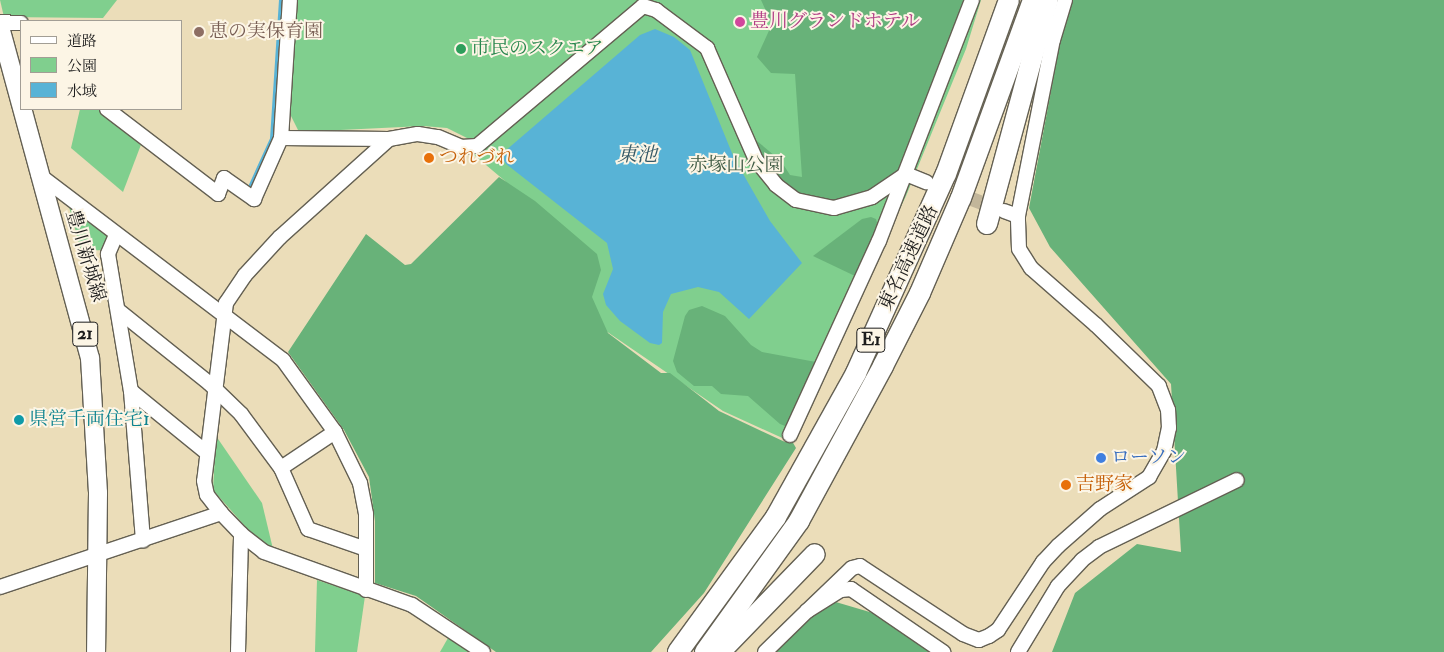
<!DOCTYPE html>
<meta charset="utf-8">
<style>
body{margin:0}
#map{position:relative;width:1444px;height:652px;overflow:hidden;background:#ebddb9;font-family:"IM FELL Double Pica","Noto Serif JP",serif}
div>[style]{position:absolute}
[style*='--x']{left:calc(var(--x)*1px);top:calc(var(--y)*1px);width:calc(var(--w)*1px);rotate:calc(var(--a)*1deg)}
.green>*{inset:0;background:#80cf8e}
.forest>*{inset:0;background:#68b279}
.water>*{inset:0;background:#58b3d6}
.stream>*{height:4px;margin:-2px;padding:0 2px;transform-origin:2px;border-radius:2px;background:#58b3d6}
.minor-tunnel>*{height:14px;margin-top:-7px;transform-origin:0;background:repeating-linear-gradient(90deg,#c2b69a 0 14px,transparent 0 21px)}
.roads{filter:drop-shadow(1px 0 #646053) drop-shadow(-1px 0 #646053) drop-shadow(0 1px #646053) drop-shadow(0 -1px #646053)}
.minor>*{height:14px;margin:-7px;padding:0 7px;transform-origin:7px;border-radius:7px;background:#fff}
.major>*{height:18px;margin:-9px;padding:0 9px;transform-origin:9px;border-radius:9px;background:#fff}
.highway>*{height:20px;margin:-10px;padding:0 10px;transform-origin:10px;border-radius:10px;background:#fff}
.dots>*{width:14px;height:14px;translate:-50% -50%;box-sizing:border-box;border:2px solid #fcf5e5;border-radius:50%}
span{translate:-50% -50%;white-space:nowrap;text-align:center;line-height:1.15;-webkit-text-stroke:4px #fcf5e5;paint-order:stroke}
.shield-label span{padding:1px 4px;background:#fcf5e5;border:1px solid;border-radius:4px;-webkit-text-stroke-width:0}
.shield-label{font-size:18px;color:#1c1c1c;font-weight:700}
.hotel-label{font-size:19px;color:#b23c85}
.left{translate:0 -50%;text-align:left}
.education-label{font-size:19px;color:#785e54}
.leisure-label{font-size:19px;color:#27864d}
.food-label{font-size:19px;color:#c56008}
.park-label{font-size:19px;color:#3f5b44}
.street-label{font-size:19px;color:#1c1c1c}
.culture-label{font-size:19px;color:#0d838f}
.shop-label{font-size:19px;color:#366cbe}
.water-label{font-size:20px;color:#345866;font-style:italic}
.legend{position:absolute;left:20px;top:20px;width:162px;height:90px;box-sizing:border-box;background:#fcf5e5;border:1px solid #a29e95;margin:0;padding:6px 9px;list-style:none;font-size:15px;color:#1c1c1c}
.legend li{display:flex;align-items:center;gap:10px;height:25px}
.legend b{width:25px;border:1px solid #a29e95}
</style>
<div id="map">
<div class="green">
<i style="clip-path:polygon(0 0,117px 0,103px 18px,4px 17px)"></i>
<i style="clip-path:polygon(298px 0,981px 0,966px 49px,906px 196px,789px 441px,723px 411px,603px 329px,505px 181px,473px 154px,469px 139px,447px 128px,423px 126px,299px 132px,290px 114px)"></i>
<i style="clip-path:polygon(80px 109px,100px 109px,142px 142px,123px 192px,71px 148px)"></i>
<i style="clip-path:polygon(68px 203px,106px 233px,108px 239px,104px 250px,81px 251px)"></i>
<i style="clip-path:polygon(216px 436px,262px 503px,273px 549px,251px 533px,213px 490px)"></i>
<i style="clip-path:polygon(317px 580px,365px 596px,357px 652px,315px 652px)"></i>
<i style="clip-path:polygon(448px 638px,458px 643px,473px 652px,440px 652px)"></i>
</div>
<div class="forest">
<i style="clip-path:polygon(761px 0,963px 0,948px 49px,901px 170px,871px 194px,819px 204px,783px 185px,759px 151px,757px 141px,781px 161px,790px 175px,802px 177px,795px 74px,771px 73px,757px 57px,772px 24px)"></i>
<i style="clip-path:polygon(1073px 0,1444px 0,1444px 652px,1052px 652px,1075px 593px,1137px 544px,1181px 552px,1171px 384px,1050px 247px,1029px 208px,1063px 27px)"></i>
<i style="clip-path:polygon(499px 177px,535px 201px,597px 254px,601px 270px,592px 297px,608px 333px,661px 373px,670px 373px,719px 411px,785px 442px,792px 441px,796px 448px,704px 593px,651px 652px,496px 652px,416px 596px,375px 583px,375px 521px,369px 477px,344px 430px,288px 352px,366px 234px,405px 265px,411px 264px)"></i>
<i style="clip-path:polygon(871px 217px,876px 219px,878px 226px,855px 276px,813px 256px,862px 219px)"></i>
<i style="clip-path:polygon(702px 306px,725px 316px,751px 345px,762px 352px,816px 362px,792px 421px,785px 426px,780px 424px,748px 396px,721px 394px,712px 386px,694px 386px,677px 372px,673px 361px,685px 316px,689px 310px)"></i>
<i style="clip-path:polygon(829px 600px,873px 613px,933px 652px,773px 652px)"></i>
</div>
<div class="water">
<i style="clip-path:polygon(655px 29px,674px 37px,690px 50px,734px 158px,770px 221px,802px 263px,749px 319px,719px 292px,698px 287px,671px 294px,663px 312px,662px 343px,659px 345px,650px 343px,620px 321px,606px 305px,603px 294px,613px 269px,607px 243px,506px 164px,502px 158px,504px 152px,640px 35px)"></i>
</div>
<div class="stream">
<i style="--x:251;--y:185;--w:51;--a:-65.5"></i>
<i style="--x:272;--y:139;--w:139;--a:-86.3"></i>
</div>
<div class="minor-tunnel">
<i style="--x:932;--y:184;--w:71;--a:20.7"></i>
</div>
<div class="roads">
<div class="minor">
<i style="--x:0;--y:22;--w:21;--a:3"></i>
<i style="--x:107;--y:109;--w:140;--a:37.4"></i>
<i style="--x:218;--y:194;--w:17;--a:-69"></i>
<i style="--x:224;--y:178;--w:37;--a:35"></i>
<i style="--x:254;--y:199;--w:67;--a:-66.1"></i>
<i style="--x:281;--y:138;--w:138;--a:-86.3"></i>
<i style="--x:281;--y:138;--w:108;--a:0.5"></i>
<i style="--x:389;--y:139;--w:29;--a:-10"></i>
<i style="--x:418;--y:134;--w:20;--a:9"></i>
<i style="--x:438;--y:137;--w:25;--a:23"></i>
<i style="--x:461;--y:147;--w:16;--a:-4"></i>
<i style="--x:477;--y:146;--w:217;--a:-40.1"></i>
<i style="--x:643;--y:6;--w:14;--a:17"></i>
<i style="--x:656;--y:10;--w:64;--a:36.7"></i>
<i style="--x:707;--y:48;--w:122;--a:66.4"></i>
<i style="--x:756;--y:160;--w:32;--a:51"></i>
<i style="--x:776;--y:185;--w:25;--a:37"></i>
<i style="--x:796;--y:200;--w:39;--a:12"></i>
<i style="--x:834;--y:208;--w:40;--a:-16"></i>
<i style="--x:872;--y:197;--w:41;--a:-34.1"></i>
<i style="--x:906;--y:174;--w:22;--a:22"></i>
<i style="--x:389;--y:139;--w:147;--a:138"></i>
<i style="--x:280;--y:237;--w:52;--a:132.6"></i>
<i style="--x:245;--y:275;--w:34;--a:124"></i>
<i style="--x:226;--y:303;--w:179;--a:97"></i>
<i style="--x:204;--y:481;--w:14;--a:78"></i>
<i style="--x:207;--y:495;--w:23;--a:52"></i>
<i style="--x:221;--y:513;--w:29;--a:46"></i>
<i style="--x:241;--y:534;--w:29;--a:38"></i>
<i style="--x:264;--y:552;--w:157;--a:19.7"></i>
<i style="--x:412;--y:605;--w:85;--a:33.5"></i>
<i style="--x:38;--y:174;--w:308;--a:37.2"></i>
<i style="--x:283;--y:360;--w:89;--a:54.2"></i>
<i style="--x:335;--y:432;--w:57;--a:63.9"></i>
<i style="--x:360;--y:483;--w:32;--a:79"></i>
<i style="--x:366;--y:514;--w:76;--a:90"></i>
<i style="--x:1004;--y:211;--w:15;--a:20"></i>
<i style="--x:116;--y:235;--w:21;--a:113"></i>
<i style="--x:108;--y:254;--w:139;--a:80.5"></i>
<i style="--x:131;--y:391;--w:150;--a:85.4"></i>
<i style="--x:119;--y:311;--w:115;--a:38.7"></i>
<i style="--x:209;--y:383;--w:45;--a:44.1"></i>
<i style="--x:241;--y:414;--w:67;--a:53.5"></i>
<i style="--x:281;--y:468;--w:67;--a:66.1"></i>
<i style="--x:308;--y:529;--w:61;--a:19"></i>
<i style="--x:131;--y:391;--w:98;--a:39.2"></i>
<i style="--x:790;--y:435;--w:213;--a:-65.4"></i>
<i style="--x:879;--y:241;--w:258;--a:-68.9"></i>
<i style="--x:281;--y:468;--w:65;--a:-33.7"></i>
<i style="--x:0;--y:587;--w:233;--a:-18.5"></i>
<i style="--x:807;--y:611;--w:62;--a:-43.7"></i>
<i style="--x:852;--y:568;--w:8;--a:-14"></i>
<i style="--x:860;--y:566;--w:123;--a:33.4"></i>
<i style="--x:963;--y:634;--w:17;--a:21"></i>
<i style="--x:979;--y:640;--w:11;--a:-22"></i>
<i style="--x:989;--y:636;--w:11;--a:-34"></i>
<i style="--x:998;--y:630;--w:82;--a:-56.5"></i>
<i style="--x:1043;--y:562;--w:22;--a:-47"></i>
<i style="--x:1058;--y:546;--w:56;--a:-41.4"></i>
<i style="--x:1100;--y:509;--w:59;--a:-33.1"></i>
<i style="--x:1149;--y:477;--w:30;--a:-60"></i>
<i style="--x:1164;--y:451;--w:24;--a:-78"></i>
<i style="--x:1169;--y:428;--w:18;--a:-93"></i>
<i style="--x:1168;--y:410;--w:26;--a:-111"></i>
<i style="--x:1159;--y:386;--w:88;--a:-135.9"></i>
<i style="--x:1096;--y:325;--w:86;--a:-138.8"></i>
<i style="--x:1031;--y:268;--w:22;--a:-122"></i>
<i style="--x:1019;--y:249;--w:33;--a:-92"></i>
<i style="--x:1018;--y:216;--w:179;--a:-78.8"></i>
<i style="--x:1053;--y:40;--w:42;--a:-73.3"></i>
<i style="--x:238;--y:652;--w:118;--a:-88.5"></i>
<i style="--x:765;--y:652;--w:59;--a:-44.3"></i>
<i style="--x:807;--y:611;--w:40;--a:-32"></i>
<i style="--x:841;--y:590;--w:10;--a:-6"></i>
<i style="--x:851;--y:589;--w:112;--a:34.4"></i>
<i style="--x:1018;--y:652;--w:77;--a:-58.8"></i>
<i style="--x:1058;--y:586;--w:35;--a:-47"></i>
<i style="--x:1082;--y:560;--w:21;--a:-37"></i>
<i style="--x:1099;--y:547;--w:153;--a:-25.9"></i>
</div>
<div class="major">
<i style="--x:0;--y:27;--w:343;--a:74.8"></i>
<i style="--x:90;--y:358;--w:135;--a:86.6"></i>
<i style="--x:98;--y:493;--w:159;--a:90.7"></i>
</div>
<div class="highway">
<i style="--x:987;--y:224;--w:232;--a:-74.8"></i>
<i style="--x:678;--y:652;--w:167;--a:-54"></i>
<i style="--x:776;--y:517;--w:165;--a:-60.9"></i>
<i style="--x:856;--y:373;--w:218;--a:-65.7"></i>
<i style="--x:946;--y:174;--w:185;--a:-70.1"></i>
<i style="--x:705;--y:652;--w:161;--a:-54.3"></i>
<i style="--x:799;--y:521;--w:176;--a:-61.5"></i>
<i style="--x:883;--y:366;--w:82;--a:-63.1"></i>
<i style="--x:920;--y:293;--w:103;--a:-66.7"></i>
<i style="--x:961;--y:198;--w:211;--a:-70"></i>
<i style="--x:720;--y:652;--w:136;--a:-45.9"></i>
</div>
</div>
<div class="dots">
<i style="left:740px;top:22px;background:#d1479c"></i>
<i style="left:199px;top:32px;background:#8d6e63"></i>
<i style="left:461px;top:49px;background:#2e9e5b"></i>
<i style="left:429px;top:158px;background:#e8710a"></i>
<i style="left:19px;top:420px;background:#0f9aa8"></i>
<i style="left:1101px;top:458px;background:#3f7fe0"></i>
<i style="left:1066px;top:485px;background:#e8710a"></i>
</div>
<div class="shield-label">
<span style="left:85px;top:334px">21</span>
<span style="left:871px;top:340px">E1</span>
</div>
<div class="hotel-label">
<span class="left" style="left:750px;top:22px">豊川グランドホテル</span>
</div>
<div class="education-label">
<span class="left" style="left:209px;top:32px">恵の実保育園</span>
</div>
<div class="leisure-label">
<span class="left" style="left:471px;top:49px">市民のスクエア</span>
</div>
<div class="food-label">
<span class="left" style="left:439px;top:158px">つれづれ</span>
<span class="left" style="left:1076px;top:485px">吉野家</span>
</div>
<div class="park-label">
<span style="left:736px;top:166px">赤塚山公園</span>
</div>
<div class="street-label">
<span style="left:85px;top:256px;rotate:73deg">豊川新城線</span>
<span style="left:909px;top:258px;rotate:-65deg">東名高速道路</span>
</div>
<div class="culture-label">
<span class="left" style="left:29px;top:420px">県営千両住宅1</span>
</div>
<div class="shop-label">
<span class="left" style="left:1111px;top:458px">ローソン</span>
</div>
<div class="water-label">
<span style="left:637px;top:154px">東池</span>
</div>
<ul class="legend">
<li><b style="height:6px;background:#fff"></b>道路</li>
<li><b style="height:14px;background:#80cf8e"></b>公園</li>
<li><b style="height:14px;background:#58b3d6"></b>水域</li>
</ul>
</div>
